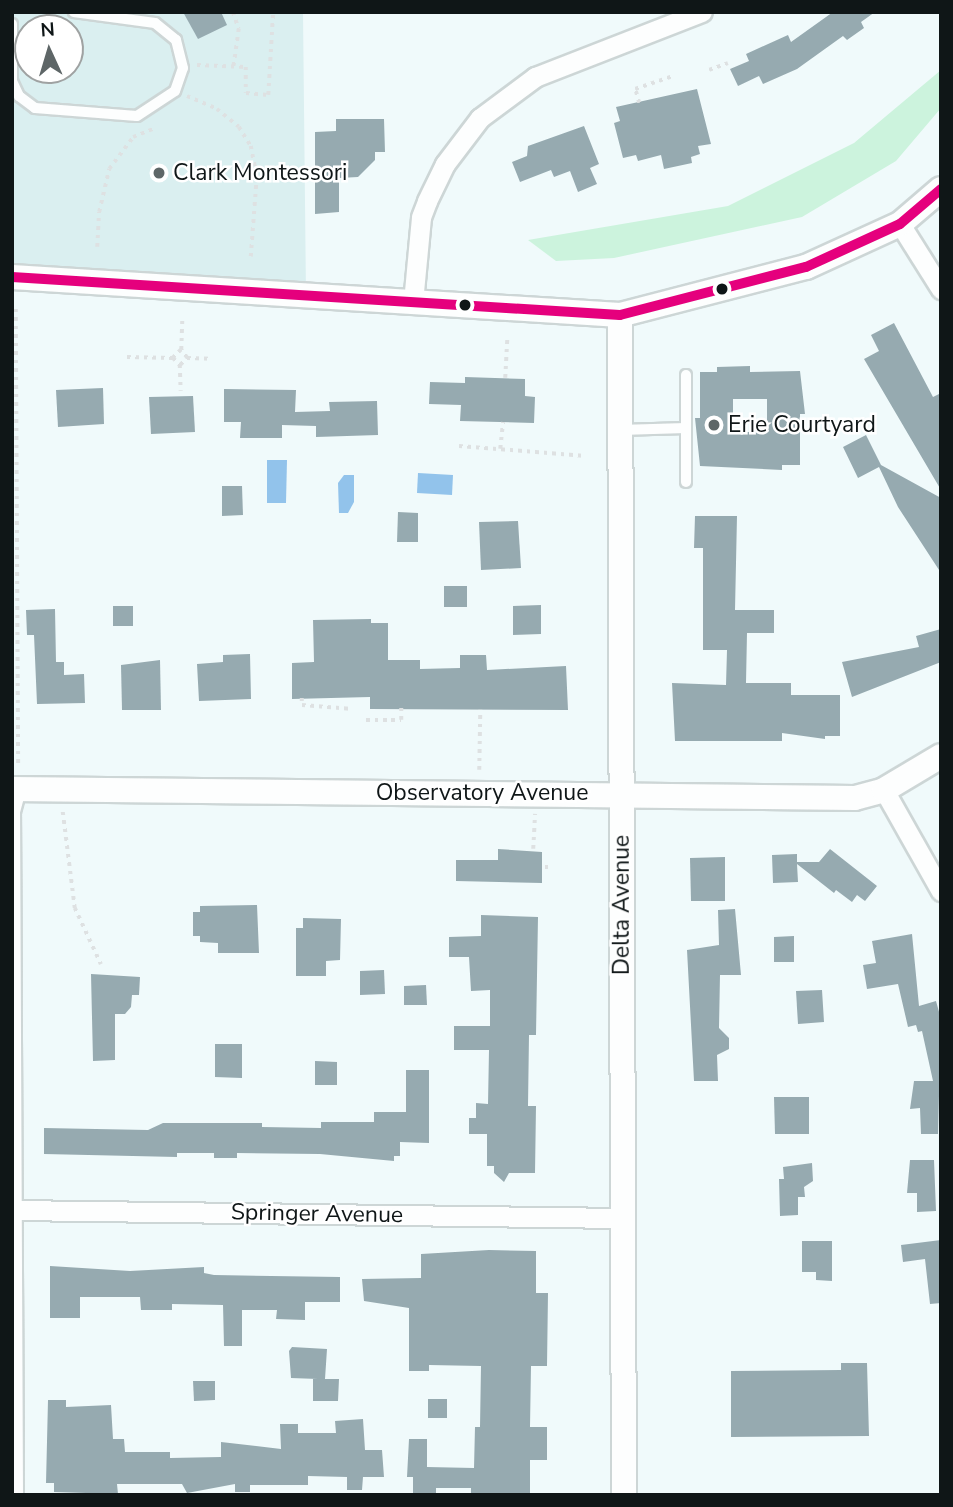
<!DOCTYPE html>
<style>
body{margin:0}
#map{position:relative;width:953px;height:1507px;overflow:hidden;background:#f0fafb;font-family:"Nunito Sans",sans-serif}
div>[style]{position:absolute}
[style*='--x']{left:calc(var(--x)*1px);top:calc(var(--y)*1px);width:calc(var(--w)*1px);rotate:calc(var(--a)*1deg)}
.built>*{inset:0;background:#daeff0}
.green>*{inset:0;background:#ccf3dd}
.water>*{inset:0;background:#92c3eb}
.building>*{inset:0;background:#96aab0}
.path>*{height:3.5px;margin-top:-1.75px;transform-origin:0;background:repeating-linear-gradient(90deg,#dee1e2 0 3.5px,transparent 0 8.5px)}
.roads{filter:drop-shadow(2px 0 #cdd6d6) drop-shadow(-2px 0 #cdd6d6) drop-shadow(0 2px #cdd6d6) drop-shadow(0 -2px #cdd6d6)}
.service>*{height:10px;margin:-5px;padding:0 5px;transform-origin:5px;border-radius:5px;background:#fdfefe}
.minor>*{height:19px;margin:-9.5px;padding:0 9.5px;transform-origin:9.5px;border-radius:9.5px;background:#fdfefe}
.tertiary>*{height:24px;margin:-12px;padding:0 12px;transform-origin:12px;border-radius:12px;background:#fdfefe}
.bus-1>*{height:10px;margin:-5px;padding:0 5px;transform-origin:5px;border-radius:5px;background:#e5007d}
.dots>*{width:19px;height:19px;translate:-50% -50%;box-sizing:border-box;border:4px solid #fff;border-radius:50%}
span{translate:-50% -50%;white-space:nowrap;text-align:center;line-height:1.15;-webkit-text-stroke:5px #fff;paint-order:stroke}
.poi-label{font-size:23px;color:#0f1617}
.left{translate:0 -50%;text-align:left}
.street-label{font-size:23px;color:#0f1617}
.frame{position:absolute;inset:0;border:14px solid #0f1617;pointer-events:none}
.north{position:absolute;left:14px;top:14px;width:70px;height:70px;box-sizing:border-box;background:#fff;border:2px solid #9fa2a2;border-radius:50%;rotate:356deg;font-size:19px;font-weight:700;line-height:28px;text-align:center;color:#0f1617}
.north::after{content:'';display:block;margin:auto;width:24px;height:32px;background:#5e6667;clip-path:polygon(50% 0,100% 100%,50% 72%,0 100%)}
</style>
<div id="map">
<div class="built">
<i style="clip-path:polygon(evenodd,12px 12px,303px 12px,306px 295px,12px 277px,12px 12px,28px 28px,70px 28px,70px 70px,28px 70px,28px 28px)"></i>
</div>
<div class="green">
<i style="clip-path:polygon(941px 70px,941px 108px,896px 161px,802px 217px,614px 258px,556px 261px,528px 240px,728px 206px,854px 143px)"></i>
</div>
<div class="water">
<i style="clip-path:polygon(267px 460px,287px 460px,286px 503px,267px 503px)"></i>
<i style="clip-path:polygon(418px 473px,453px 475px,452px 495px,417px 493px)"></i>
<i style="clip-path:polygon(344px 475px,354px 475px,354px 502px,348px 513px,339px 513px,338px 483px)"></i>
</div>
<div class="building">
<i style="clip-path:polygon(183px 12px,221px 12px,227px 25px,198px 39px)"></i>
<i style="clip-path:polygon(833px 12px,875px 12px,861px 22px,864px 28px,847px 40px,843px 36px,797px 69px,763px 84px,759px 76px,738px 86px,730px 69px,749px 61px,746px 54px,788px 35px,791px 42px)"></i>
<i style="clip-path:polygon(697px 89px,711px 144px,698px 146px,700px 154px,691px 157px,692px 163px,664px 169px,661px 155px,638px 161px,636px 155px,623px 158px,614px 123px,620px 121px,616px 107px)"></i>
<i style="clip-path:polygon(336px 119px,384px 119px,385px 152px,375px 152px,375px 160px,358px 177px,339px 178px,339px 212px,315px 214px,315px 132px,336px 131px)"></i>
<i style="clip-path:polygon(584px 126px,599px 164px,590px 168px,597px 184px,578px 192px,570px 171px,554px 177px,551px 170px,520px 182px,512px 162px,527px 156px,528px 146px)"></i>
<i style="clip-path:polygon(894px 323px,933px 397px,941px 393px,941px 490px,864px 359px,879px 351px,871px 335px)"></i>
<i style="clip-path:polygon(evenodd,750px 366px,750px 372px,800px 371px,805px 414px,800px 414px,800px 465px,782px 465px,782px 470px,700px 466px,695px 418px,700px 418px,700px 372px,717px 372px,717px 367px,750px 366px,733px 399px,767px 399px,767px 432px,733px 432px,733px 399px)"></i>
<i style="clip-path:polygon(465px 377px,525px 379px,525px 396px,535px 397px,534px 423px,460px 421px,461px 405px,429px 404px,430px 382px,465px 383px)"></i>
<i style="clip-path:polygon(103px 388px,104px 424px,58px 427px,56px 390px)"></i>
<i style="clip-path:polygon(224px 389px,296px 390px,295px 412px,330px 411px,329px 402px,377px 401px,378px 435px,316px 437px,316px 426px,282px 425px,282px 438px,240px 438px,241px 422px,224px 422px)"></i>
<i style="clip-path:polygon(193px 396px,195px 432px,151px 434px,149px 397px)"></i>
<i style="clip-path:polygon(866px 435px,881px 465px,941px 498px,941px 573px,898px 507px,879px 467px,858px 478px,843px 447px)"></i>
<i style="clip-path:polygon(222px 486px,242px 486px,243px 515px,222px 516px)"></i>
<i style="clip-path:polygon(398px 512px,418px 513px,418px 542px,397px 542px)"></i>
<i style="clip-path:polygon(695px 516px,737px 516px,735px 610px,774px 610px,774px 633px,747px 633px,746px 683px,791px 683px,791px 695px,840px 695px,840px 736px,825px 736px,825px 739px,782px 733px,782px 741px,675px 741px,672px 683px,726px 685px,727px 650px,703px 650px,703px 548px,694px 548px)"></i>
<i style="clip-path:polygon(518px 521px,521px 568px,481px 570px,479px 522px)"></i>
<i style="clip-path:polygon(444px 586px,467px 586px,467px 607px,444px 607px)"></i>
<i style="clip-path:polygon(541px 605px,541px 634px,513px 635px,513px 606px)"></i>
<i style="clip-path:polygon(113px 606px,133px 606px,133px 626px,113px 626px)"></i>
<i style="clip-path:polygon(55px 609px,56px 662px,64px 662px,64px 675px,84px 674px,85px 703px,37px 704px,34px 635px,27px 635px,26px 610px)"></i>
<i style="clip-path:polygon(371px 619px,371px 623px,388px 623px,388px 660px,420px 660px,420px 669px,460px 668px,460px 655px,486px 655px,487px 670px,566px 666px,568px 710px,370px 709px,370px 697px,292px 699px,292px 663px,314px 662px,313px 620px)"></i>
<i style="clip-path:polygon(941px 629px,941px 662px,852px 697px,842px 662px,919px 647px,916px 636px)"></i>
<i style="clip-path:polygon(250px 654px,251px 699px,199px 701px,197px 664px,223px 662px,223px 655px)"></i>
<i style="clip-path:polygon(160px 660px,161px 710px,122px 710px,121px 665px)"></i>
<i style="clip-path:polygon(498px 849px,542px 852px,542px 883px,456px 881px,456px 860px,498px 860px)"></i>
<i style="clip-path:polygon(830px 849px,877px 886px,865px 901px,857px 895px,852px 902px,836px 890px,834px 893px,797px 864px,798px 882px,773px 883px,772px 855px,797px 854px,797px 862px,819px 862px)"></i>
<i style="clip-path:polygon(725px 857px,725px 901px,691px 901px,690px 858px)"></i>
<i style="clip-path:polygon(257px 905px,259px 953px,218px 953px,218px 943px,200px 942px,200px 936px,193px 936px,193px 912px,200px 912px,200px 906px)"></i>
<i style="clip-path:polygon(735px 909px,741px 975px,720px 975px,719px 1028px,729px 1038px,729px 1049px,717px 1055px,718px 1081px,694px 1081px,687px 950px,719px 945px,718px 910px)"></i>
<i style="clip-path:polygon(481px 915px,538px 917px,536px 1035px,529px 1035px,528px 1106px,536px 1106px,535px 1173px,509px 1173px,504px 1182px,494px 1173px,494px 1166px,487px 1166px,487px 1134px,469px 1134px,469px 1118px,476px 1118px,476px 1103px,488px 1104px,489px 1050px,454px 1050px,454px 1026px,490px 1026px,490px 990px,471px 991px,469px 957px,449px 957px,449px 937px,481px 936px)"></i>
<i style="clip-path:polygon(303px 918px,341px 919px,340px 960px,326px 961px,326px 976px,296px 976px,296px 928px,303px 928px)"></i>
<i style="clip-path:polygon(912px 934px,919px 1006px,936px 1001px,941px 1019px,938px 1134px,921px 1134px,920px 1108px,910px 1109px,914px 1081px,933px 1081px,922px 1031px,918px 1032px,916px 1025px,908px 1027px,898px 984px,867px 989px,863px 965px,876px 963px,872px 941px)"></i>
<i style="clip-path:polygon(794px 936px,794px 962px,774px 962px,774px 937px)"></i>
<i style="clip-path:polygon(384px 970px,385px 994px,360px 995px,360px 971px)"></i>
<i style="clip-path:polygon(91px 974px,140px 977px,139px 995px,132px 995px,131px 1007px,125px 1014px,115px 1014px,115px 1060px,93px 1061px)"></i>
<i style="clip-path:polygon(426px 985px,427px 1005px,404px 1005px,404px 986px)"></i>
<i style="clip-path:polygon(822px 990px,824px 1022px,798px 1024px,796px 991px)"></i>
<i style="clip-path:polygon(215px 1044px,242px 1044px,242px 1078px,215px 1077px)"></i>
<i style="clip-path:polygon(315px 1061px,337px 1062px,337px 1085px,315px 1085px)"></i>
<i style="clip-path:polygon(406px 1070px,429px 1070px,429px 1143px,400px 1142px,400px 1156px,394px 1156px,394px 1161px,320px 1154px,237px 1153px,237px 1158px,214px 1158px,214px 1153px,177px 1153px,177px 1157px,44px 1154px,44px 1128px,148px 1130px,163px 1123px,262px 1123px,262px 1127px,321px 1128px,321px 1122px,374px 1122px,374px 1112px,406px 1112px)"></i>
<i style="clip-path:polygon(774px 1097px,809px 1097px,809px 1134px,775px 1134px)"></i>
<i style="clip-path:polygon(910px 1160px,934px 1160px,936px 1211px,917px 1212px,917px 1193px,907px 1193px)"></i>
<i style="clip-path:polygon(812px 1163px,813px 1181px,804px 1187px,805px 1197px,798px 1197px,798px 1215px,780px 1216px,779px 1179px,784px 1179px,783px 1167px)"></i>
<i style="clip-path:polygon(941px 1240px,941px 1303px,930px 1304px,925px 1259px,903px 1262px,901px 1245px)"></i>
<i style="clip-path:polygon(802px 1241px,832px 1241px,832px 1281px,816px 1280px,816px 1272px,802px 1272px)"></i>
<i style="clip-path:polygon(489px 1250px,536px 1251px,536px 1293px,548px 1293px,547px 1366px,531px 1366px,530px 1427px,547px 1427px,547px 1460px,530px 1460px,530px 1495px,471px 1495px,471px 1488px,436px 1488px,436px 1495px,413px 1495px,413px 1477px,407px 1477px,409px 1439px,427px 1439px,427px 1467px,474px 1468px,475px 1427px,480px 1427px,481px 1366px,429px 1365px,429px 1371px,409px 1371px,409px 1308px,364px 1301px,362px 1279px,421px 1278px,421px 1254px)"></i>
<i style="clip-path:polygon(50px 1266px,130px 1271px,204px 1267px,204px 1273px,214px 1275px,340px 1277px,340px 1302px,305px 1302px,305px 1320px,276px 1319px,277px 1310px,242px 1310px,242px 1346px,224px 1346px,223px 1305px,172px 1304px,172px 1310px,141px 1310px,140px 1297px,80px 1297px,80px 1318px,50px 1318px)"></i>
<i style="clip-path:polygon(292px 1347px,327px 1349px,325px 1379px,339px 1379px,338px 1401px,313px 1401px,313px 1379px,318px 1379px,291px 1378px,289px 1351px)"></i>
<i style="clip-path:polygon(841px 1363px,867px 1363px,869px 1436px,731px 1437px,731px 1371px,841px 1370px)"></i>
<i style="clip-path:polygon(193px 1381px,215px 1381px,215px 1400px,194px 1401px)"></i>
<i style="clip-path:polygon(428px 1399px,447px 1399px,447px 1418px,428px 1418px)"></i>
<i style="clip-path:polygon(48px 1400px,66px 1400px,66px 1407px,111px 1405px,113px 1439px,124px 1439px,125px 1452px,170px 1452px,170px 1458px,221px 1457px,221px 1442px,281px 1449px,280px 1424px,298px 1424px,298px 1433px,336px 1433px,335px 1421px,363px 1419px,365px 1450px,382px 1450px,384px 1477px,363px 1477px,362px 1490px,347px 1490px,347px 1477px,308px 1476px,308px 1485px,250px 1485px,250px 1492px,235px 1492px,235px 1484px,187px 1493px,182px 1484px,117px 1484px,118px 1494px,54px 1492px,54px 1483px,46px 1483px)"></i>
</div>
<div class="path">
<i style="--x:233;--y:12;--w:18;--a:71"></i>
<i style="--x:239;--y:29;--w:37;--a:98"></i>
<i style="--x:197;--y:65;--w:49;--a:2.3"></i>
<i style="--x:246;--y:67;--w:26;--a:90"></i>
<i style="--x:246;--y:93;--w:22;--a:5"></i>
<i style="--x:268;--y:95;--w:83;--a:-86.6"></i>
<i style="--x:709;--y:70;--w:20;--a:-20"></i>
<i style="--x:187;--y:96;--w:33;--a:23"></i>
<i style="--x:217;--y:109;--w:28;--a:39"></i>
<i style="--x:239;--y:127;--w:22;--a:58"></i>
<i style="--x:251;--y:146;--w:32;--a:79"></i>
<i style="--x:257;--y:177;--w:80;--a:94.3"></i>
<i style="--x:639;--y:103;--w:15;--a:-106"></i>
<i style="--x:635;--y:89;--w:39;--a:-19"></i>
<i style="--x:97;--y:247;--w:35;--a:-87"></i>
<i style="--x:99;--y:212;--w:44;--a:-76.9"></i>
<i style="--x:109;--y:169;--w:40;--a:-53"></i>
<i style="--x:133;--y:137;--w:22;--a:-22"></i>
<i style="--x:16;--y:309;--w:457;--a:89.7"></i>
<i style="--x:181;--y:350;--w:11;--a:135"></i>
<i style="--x:173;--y:358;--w:10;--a:45"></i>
<i style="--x:180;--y:365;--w:10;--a:-45"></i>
<i style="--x:187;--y:358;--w:10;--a:-127"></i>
<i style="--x:181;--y:350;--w:30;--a:-88"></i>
<i style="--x:127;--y:357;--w:46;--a:1.2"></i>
<i style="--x:187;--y:358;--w:25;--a:2"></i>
<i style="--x:180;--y:365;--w:26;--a:88"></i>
<i style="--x:505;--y:378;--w:38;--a:-87"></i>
<i style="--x:459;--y:446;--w:127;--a:4.5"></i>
<i style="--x:500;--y:449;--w:27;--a:-84"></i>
<i style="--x:302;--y:698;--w:7;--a:90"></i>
<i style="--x:302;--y:705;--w:51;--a:4.5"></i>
<i style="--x:366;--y:720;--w:35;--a:0"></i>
<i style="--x:401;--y:720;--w:12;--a:-90"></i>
<i style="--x:479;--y:770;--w:60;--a:-89"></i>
<i style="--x:63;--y:812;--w:97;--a:82.9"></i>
<i style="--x:75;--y:908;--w:62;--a:65.1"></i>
<i style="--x:533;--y:849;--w:35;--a:-87"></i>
<i style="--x:545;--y:867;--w:5;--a:0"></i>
</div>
<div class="roads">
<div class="service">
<i style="--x:12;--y:24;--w:56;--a:90"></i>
<i style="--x:12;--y:81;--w:17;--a:65"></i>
<i style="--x:19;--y:96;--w:20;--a:37"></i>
<i style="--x:35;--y:108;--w:102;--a:4.5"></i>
<i style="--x:137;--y:116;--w:45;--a:-33.3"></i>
<i style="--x:175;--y:91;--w:24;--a:-71"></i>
<i style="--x:183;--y:68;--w:29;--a:-104"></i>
<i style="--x:176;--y:40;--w:27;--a:-141"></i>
<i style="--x:155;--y:23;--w:82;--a:-172.3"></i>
<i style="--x:620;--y:430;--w:66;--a:-1.7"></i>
<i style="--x:686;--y:482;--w:107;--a:-90"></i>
<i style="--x:18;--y:1495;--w:683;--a:-90.25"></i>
<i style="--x:15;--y:812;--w:24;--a:-75"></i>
</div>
<div class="minor">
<i style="--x:900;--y:224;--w:77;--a:57.8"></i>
<i style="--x:413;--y:302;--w:85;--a:-84.6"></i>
<i style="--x:421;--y:217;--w:17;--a:-69"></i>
<i style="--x:427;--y:201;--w:41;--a:-64.1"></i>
<i style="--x:445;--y:164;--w:58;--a:-52.7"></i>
<i style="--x:480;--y:118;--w:69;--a:-36.7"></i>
<i style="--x:535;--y:77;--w:179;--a:-21.3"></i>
<i style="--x:884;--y:790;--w:116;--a:60.6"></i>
<i style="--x:12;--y:1210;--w:609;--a:0.75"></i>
</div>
<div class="tertiary">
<i style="--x:12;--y:277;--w:609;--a:3.58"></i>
<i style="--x:620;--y:315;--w:192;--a:-14.5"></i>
<i style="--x:806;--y:267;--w:103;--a:-24.6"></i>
<i style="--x:900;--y:224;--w:54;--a:-40.5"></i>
<i style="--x:620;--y:315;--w:1180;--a:89.81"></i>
<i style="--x:12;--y:789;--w:843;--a:0.61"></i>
<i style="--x:855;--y:798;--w:30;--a:-15"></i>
<i style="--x:884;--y:790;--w:66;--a:-30.8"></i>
</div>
</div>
<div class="bus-1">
<i style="--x:12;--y:277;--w:609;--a:3.58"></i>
<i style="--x:620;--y:315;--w:192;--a:-14.5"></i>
<i style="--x:806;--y:267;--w:103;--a:-24.6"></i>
<i style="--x:900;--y:224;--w:54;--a:-40.5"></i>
</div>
<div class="dots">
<i style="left:159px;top:173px;background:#5e6667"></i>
<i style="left:722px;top:289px;background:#0f1617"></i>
<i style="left:465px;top:305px;background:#0f1617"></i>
<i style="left:714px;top:425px;background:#5e6667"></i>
</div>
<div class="poi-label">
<span class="left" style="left:173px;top:173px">Clark Montessori</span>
<span class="left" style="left:728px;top:425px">Erie Courtyard</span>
</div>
<div class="street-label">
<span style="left:482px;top:793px">Observatory Avenue</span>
<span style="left:622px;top:905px;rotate:-90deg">Delta Avenue</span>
<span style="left:317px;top:1214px;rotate:1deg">Springer Avenue</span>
</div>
<div class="frame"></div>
<div class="north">N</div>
</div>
